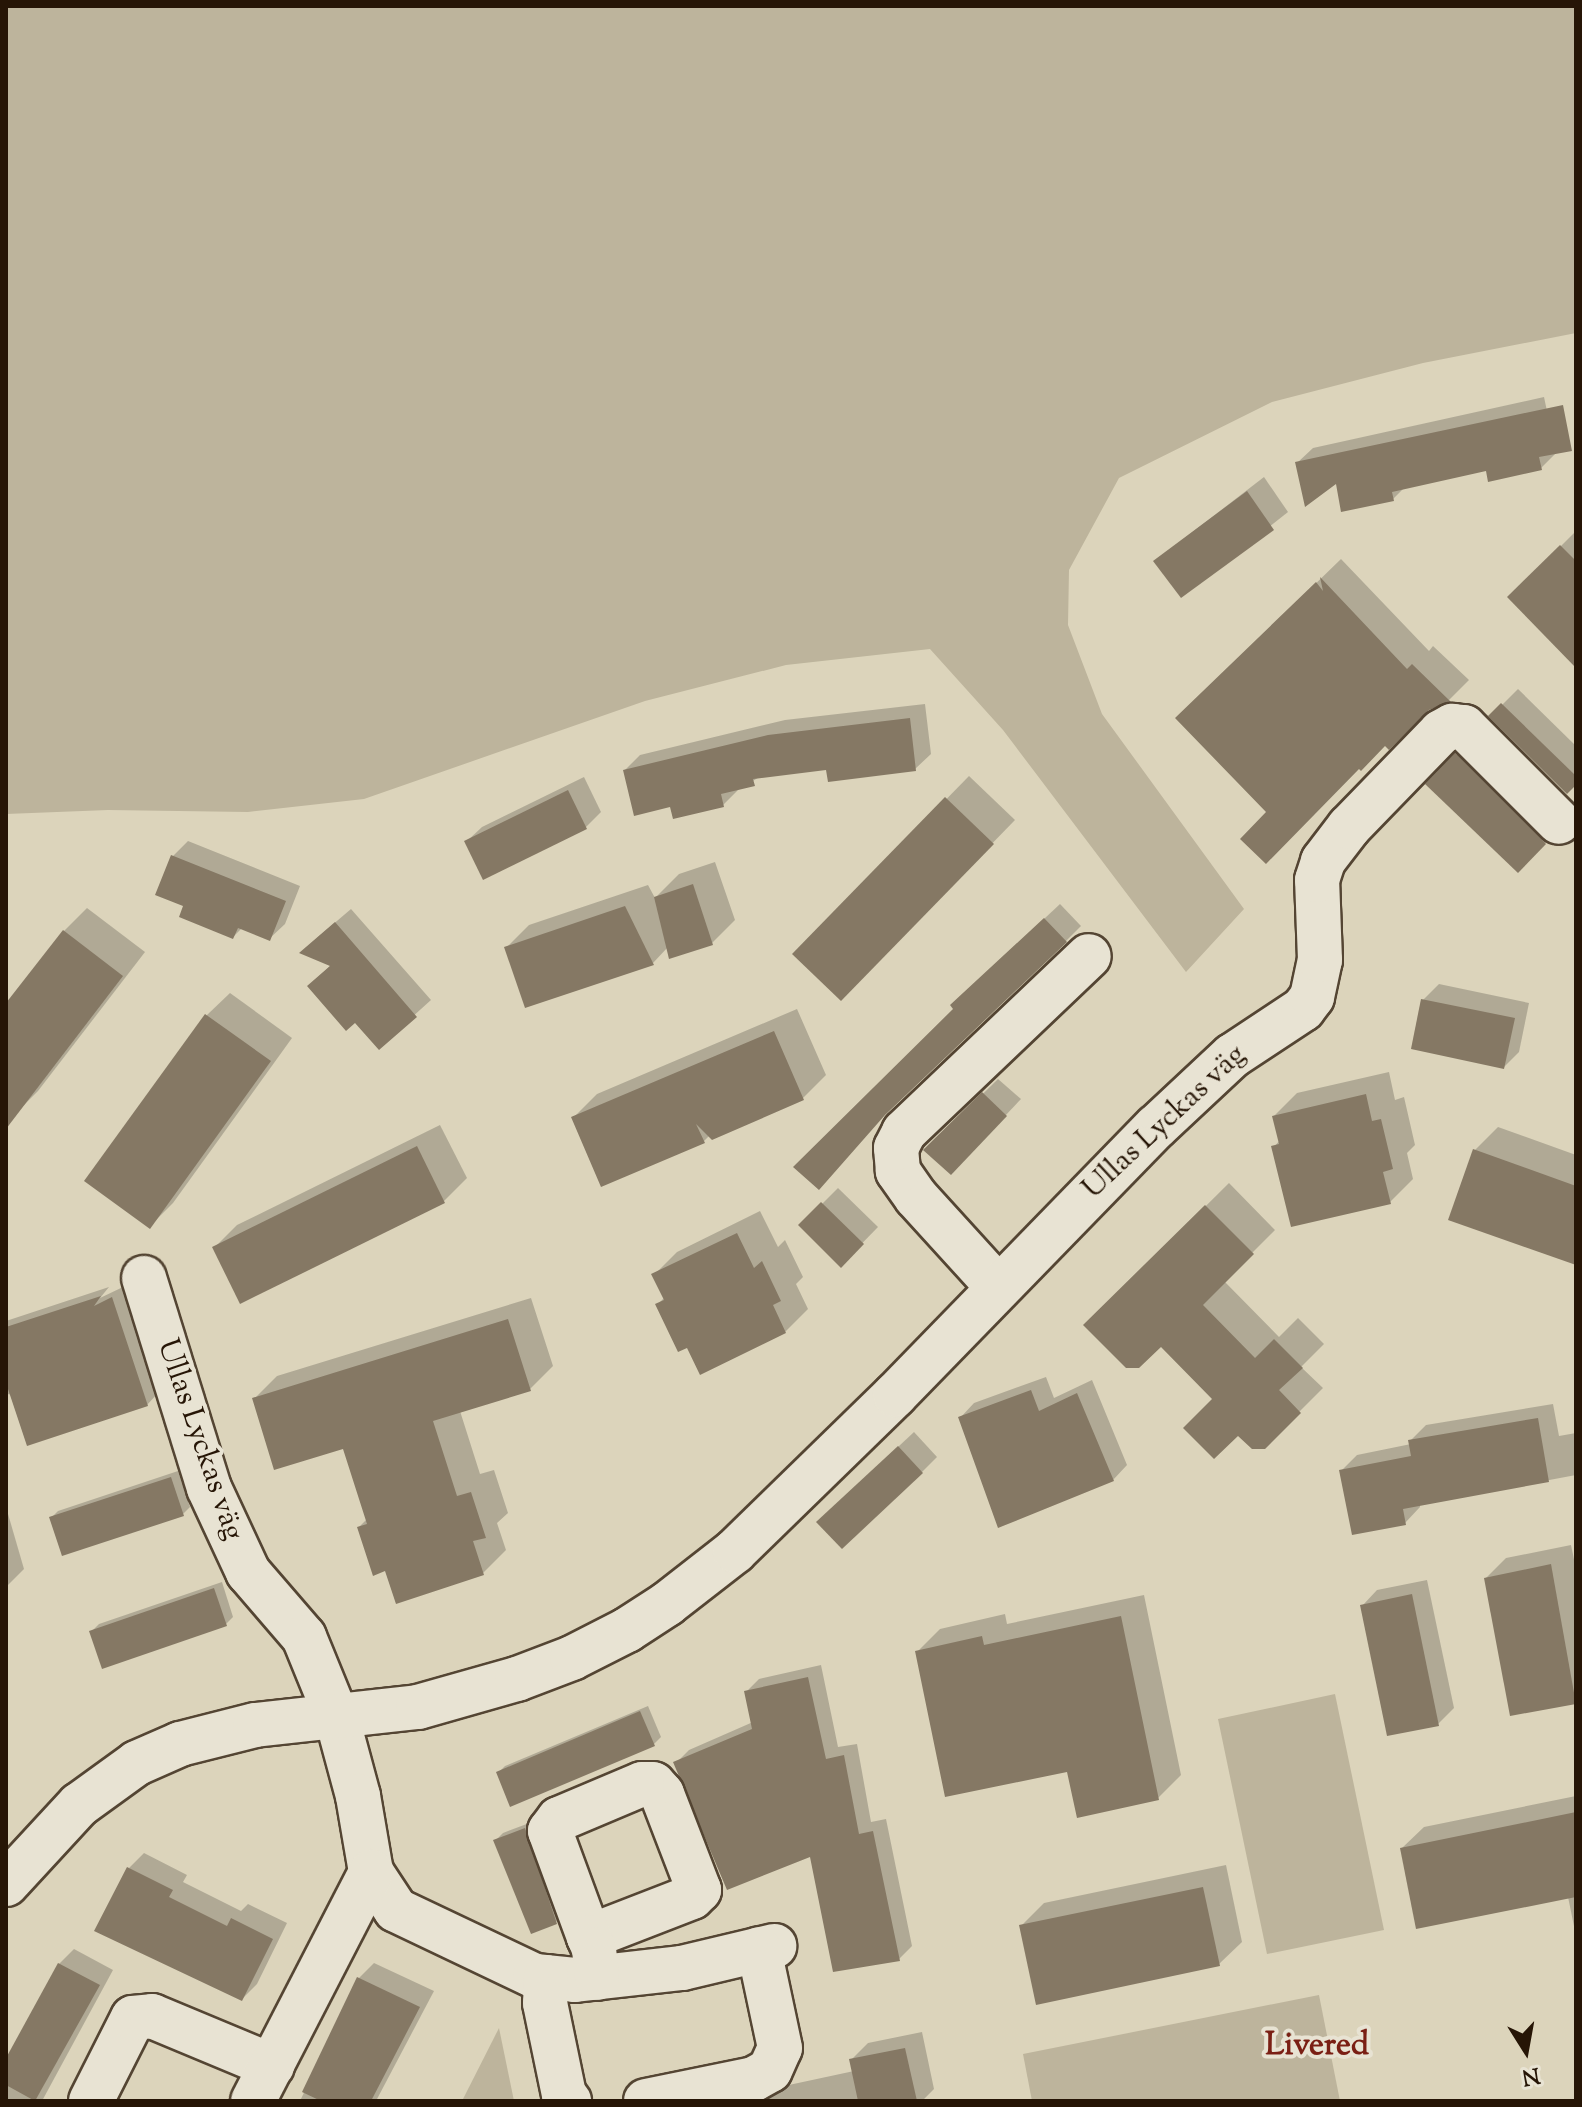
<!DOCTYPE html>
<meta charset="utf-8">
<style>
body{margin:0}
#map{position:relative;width:1582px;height:2107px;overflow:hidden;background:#dcd4bb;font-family:"Sorts Mill Goudy",serif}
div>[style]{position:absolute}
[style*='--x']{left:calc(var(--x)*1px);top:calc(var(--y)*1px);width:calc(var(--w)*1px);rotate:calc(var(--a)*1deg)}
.green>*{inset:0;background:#bdb49c}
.shadow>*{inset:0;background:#0003}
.building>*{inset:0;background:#857864}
.roads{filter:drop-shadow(2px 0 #544533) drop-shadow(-2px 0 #544533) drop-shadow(0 2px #544533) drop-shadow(0 -2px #544533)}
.minor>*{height:44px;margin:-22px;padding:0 22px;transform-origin:22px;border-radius:22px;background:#e8e3d3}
span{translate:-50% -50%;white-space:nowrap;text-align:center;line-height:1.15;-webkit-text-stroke:8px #e8e3d3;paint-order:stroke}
.street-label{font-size:30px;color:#261506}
.neighbourhood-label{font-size:32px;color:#7a1f14;font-weight:700}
.frame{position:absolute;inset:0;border:8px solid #261506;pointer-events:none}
.north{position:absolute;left:1486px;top:2011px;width:80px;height:80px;-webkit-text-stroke:6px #e8e3d3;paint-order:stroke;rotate:169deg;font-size:22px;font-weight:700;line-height:32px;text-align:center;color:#261506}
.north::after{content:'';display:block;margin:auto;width:28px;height:36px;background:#261506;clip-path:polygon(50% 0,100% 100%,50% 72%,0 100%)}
</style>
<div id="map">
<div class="green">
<i style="clip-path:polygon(6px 6px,1576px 6px,1576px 333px,1423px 363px,1272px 402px,1119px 478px,1069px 570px,1068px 625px,1102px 714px,1244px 909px,1186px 972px,1003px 730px,930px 649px,786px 665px,645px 701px,364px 799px,248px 812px,108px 810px,6px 814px)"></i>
<i style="clip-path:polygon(1335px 1694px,1384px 1930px,1267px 1954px,1218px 1719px)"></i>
<i style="clip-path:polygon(1319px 1995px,1340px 2101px,1032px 2101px,1023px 2054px)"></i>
<i style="clip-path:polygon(499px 2028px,514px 2101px,462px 2101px)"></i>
</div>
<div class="shadow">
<i style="clip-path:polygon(1544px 397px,1556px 453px,1541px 468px,1488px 469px,1406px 486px,1393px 499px,1297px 463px,1313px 448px)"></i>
<i style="clip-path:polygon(1264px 477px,1288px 512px,1181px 596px,1155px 561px)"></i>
<i style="clip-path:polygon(1576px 531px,1576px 666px,1510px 597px)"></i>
<i style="clip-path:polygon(1341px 559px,1429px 651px,1433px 646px,1469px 680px,1449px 700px,1423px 712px,1359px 766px,1269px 812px,1198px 698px)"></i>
<i style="clip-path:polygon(1518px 689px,1576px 746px,1576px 782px,1491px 716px)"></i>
<i style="clip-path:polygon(925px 704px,931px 754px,915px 769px,828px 768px,761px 776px,738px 790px,723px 805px,671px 805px,625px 770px,640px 755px,785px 720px)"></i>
<i style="clip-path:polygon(1472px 740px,1560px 828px,1518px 871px,1428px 784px)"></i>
<i style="clip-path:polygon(969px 776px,1015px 820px,841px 999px,795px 954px)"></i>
<i style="clip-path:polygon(584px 777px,601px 812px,586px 827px,466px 842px,482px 827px)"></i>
<i style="clip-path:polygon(188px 841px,300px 886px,285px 924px,269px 939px,242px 928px,233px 937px,186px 905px,173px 856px)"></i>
<i style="clip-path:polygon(715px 862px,735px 920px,712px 943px,668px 947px,653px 963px,506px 948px,529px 925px,648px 885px,655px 898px,679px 874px)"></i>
<i style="clip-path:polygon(1060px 904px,1081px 926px,1066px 941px,956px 1009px,968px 990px)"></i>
<i style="clip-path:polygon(87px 908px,145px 952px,38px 1091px,15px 1114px,6px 1107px,6px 1006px,64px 931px)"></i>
<i style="clip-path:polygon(351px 909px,431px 1000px,379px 1047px,355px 1020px,309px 986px,332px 964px,317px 938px)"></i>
<i style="clip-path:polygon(1439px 984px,1529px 1003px,1519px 1052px,1504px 1067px,1423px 1000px)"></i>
<i style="clip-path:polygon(230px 993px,292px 1038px,173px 1203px,150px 1226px,207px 1015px)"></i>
<i style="clip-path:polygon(797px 1009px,826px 1075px,803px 1098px,710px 1135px,704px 1141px,574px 1117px,597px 1094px)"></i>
<i style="clip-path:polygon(1389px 1072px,1395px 1100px,1404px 1097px,1415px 1145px,1407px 1153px,1413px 1179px,1390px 1202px,1274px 1147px,1280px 1140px,1274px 1116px,1297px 1093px)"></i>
<i style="clip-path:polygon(998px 1079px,1021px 1099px,966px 1157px,926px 1150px)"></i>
<i style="clip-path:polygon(440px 1125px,467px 1178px,444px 1201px,214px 1248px,237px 1225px)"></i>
<i style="clip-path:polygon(1498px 1127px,1576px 1155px,1576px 1263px,1475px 1150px)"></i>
<i style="clip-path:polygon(1229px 1183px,1275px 1230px,1224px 1281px,1279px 1337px,1298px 1318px,1324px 1344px,1301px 1367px,1323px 1388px,1264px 1447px,1161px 1344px,1086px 1325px)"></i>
<i style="clip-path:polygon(838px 1188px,878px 1227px,841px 1265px,801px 1225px)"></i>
<i style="clip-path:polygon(760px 1211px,778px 1247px,785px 1240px,803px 1277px,796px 1284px,808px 1309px,785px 1332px,688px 1345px,657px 1305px,665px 1297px,654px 1275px,677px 1252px)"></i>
<i style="clip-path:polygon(109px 1287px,100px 1298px,123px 1287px,158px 1393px,147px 1405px,6px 1394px,6px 1321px)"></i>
<i style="clip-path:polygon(531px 1298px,553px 1366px,530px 1389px,460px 1411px,480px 1474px,494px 1470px,508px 1513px,497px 1523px,506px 1550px,483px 1573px,387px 1569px,359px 1527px,367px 1519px,344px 1446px,254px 1399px,277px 1376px)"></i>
<i style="clip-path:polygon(1046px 1377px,1054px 1398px,1092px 1380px,1127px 1465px,1113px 1480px,960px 1418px,974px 1403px)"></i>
<i style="clip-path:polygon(1553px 1404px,1559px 1436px,1576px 1433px,1576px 1475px,1420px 1504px,1420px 1507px,1405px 1523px,1342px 1470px,1357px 1455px,1411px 1444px,1411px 1440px,1426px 1425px)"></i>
<i style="clip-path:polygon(914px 1432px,937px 1457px,922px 1472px,834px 1507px)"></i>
<i style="clip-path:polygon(178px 1471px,190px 1507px,183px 1514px,51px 1518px,58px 1511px)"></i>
<i style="clip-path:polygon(6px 1507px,24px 1569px,6px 1587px)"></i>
<i style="clip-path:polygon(1571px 1545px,1576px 1569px,1576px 1702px,1512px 1714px,1486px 1578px,1506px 1558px)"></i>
<i style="clip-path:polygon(1427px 1580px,1454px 1708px,1438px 1724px,1362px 1606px,1377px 1590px)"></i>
<i style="clip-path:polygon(222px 1582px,233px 1617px,226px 1624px,91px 1632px,99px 1624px)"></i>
<i style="clip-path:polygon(1144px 1595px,1181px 1775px,1158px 1798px,1069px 1770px,917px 1652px,940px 1629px,1005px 1614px,1007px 1624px)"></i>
<i style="clip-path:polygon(821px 1665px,838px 1747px,857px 1744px,871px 1822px,886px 1819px,912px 1946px,899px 1959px,811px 1854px,676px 1763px,689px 1750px,753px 1722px,746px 1692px,759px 1679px)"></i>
<i style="clip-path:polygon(648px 1706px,661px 1737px,654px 1744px,498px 1773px,505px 1766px)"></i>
<i style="clip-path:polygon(1576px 1796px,1576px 1936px,1568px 1897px,1402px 1848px,1424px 1827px)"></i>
<i style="clip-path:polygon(532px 1822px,564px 1915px,556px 1922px,532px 1932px,495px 1841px,503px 1833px)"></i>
<i style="clip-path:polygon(144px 1853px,187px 1875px,183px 1882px,241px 1911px,248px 1904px,287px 1923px,257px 1984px,242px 1999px,129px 1868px)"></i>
<i style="clip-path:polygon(1226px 1865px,1242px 1942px,1219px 1964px,1021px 1926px,1044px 1903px)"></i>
<i style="clip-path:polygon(74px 1949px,113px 1970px,42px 2101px,6px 2101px,6px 2063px,59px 1964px)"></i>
<i style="clip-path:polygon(374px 1963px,434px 1991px,376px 2101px,300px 2101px,359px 1978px)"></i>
<i style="clip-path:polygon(922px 2032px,934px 2089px,922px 2101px,715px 2101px,854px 2071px,851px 2060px,868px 2043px)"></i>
</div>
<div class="building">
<i style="clip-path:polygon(1563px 405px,1572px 451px,1539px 457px,1542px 470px,1488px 482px,1486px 471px,1392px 492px,1394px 501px,1341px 512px,1336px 484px,1305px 507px,1295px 462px)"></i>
<i style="clip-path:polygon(1247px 491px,1274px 530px,1181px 598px,1153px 561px)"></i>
<i style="clip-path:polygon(1560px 545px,1576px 561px,1576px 668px,1507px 597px)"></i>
<i style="clip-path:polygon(1320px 577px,1407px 669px,1412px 664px,1451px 702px,1429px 710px,1389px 750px,1385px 746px,1361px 771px,1359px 769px,1266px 864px,1240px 839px,1266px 812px,1175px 718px,1316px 582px,1323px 591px)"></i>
<i style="clip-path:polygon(1501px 703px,1576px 776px,1576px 785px,1567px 794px,1488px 716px)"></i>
<i style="clip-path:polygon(910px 718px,916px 771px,828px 782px,826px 770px,753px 779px,755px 786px,721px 794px,724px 807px,673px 819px,670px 807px,634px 816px,623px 770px,768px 735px)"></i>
<i style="clip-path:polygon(1455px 753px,1546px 844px,1518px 873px,1425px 784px)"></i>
<i style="clip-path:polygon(568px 790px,587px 829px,483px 880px,464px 841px)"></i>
<i style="clip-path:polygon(945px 797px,994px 844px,841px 1001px,792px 954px)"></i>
<i style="clip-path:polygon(171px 855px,286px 901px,270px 941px,238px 928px,233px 939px,179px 917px,183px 906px,155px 895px)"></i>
<i style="clip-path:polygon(693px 884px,713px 945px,669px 959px,654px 897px)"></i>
<i style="clip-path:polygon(625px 906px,654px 965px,525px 1008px,504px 947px)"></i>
<i style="clip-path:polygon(1044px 918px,1067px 942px,885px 1115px,819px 1190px,793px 1167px,953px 1009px,950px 1005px)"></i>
<i style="clip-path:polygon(335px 922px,417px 1017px,379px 1050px,355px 1023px,346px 1031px,307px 986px,330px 966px,299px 953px)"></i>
<i style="clip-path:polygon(63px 930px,123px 976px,6px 1129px,6px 1003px)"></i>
<i style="clip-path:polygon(1421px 999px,1515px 1018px,1504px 1069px,1411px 1049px)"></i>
<i style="clip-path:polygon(205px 1014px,271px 1061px,150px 1229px,84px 1181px)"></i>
<i style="clip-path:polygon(774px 1031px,804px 1100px,712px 1140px,696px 1124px,705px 1143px,601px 1187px,571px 1117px)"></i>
<i style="clip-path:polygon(982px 1092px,1007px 1116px,951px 1175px,923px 1150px)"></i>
<i style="clip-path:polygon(1366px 1094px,1372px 1121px,1381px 1119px,1393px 1169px,1383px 1172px,1391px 1204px,1291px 1227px,1271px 1146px,1279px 1144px,1272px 1116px)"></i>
<i style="clip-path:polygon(417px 1146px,445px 1203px,240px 1304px,212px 1247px)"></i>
<i style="clip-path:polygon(1473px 1149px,1576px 1186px,1576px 1265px,1448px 1220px)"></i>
<i style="clip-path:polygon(821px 1202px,864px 1244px,841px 1268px,798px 1225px)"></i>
<i style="clip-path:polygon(1205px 1205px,1254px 1254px,1203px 1305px,1255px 1358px,1274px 1339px,1303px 1368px,1279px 1390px,1301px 1413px,1265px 1449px,1252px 1449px,1238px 1436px,1214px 1459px,1183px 1428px,1212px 1399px,1161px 1347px,1139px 1368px,1126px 1368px,1083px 1325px)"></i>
<i style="clip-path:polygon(737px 1233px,754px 1268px,762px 1261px,781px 1301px,773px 1305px,786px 1333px,700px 1375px,687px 1348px,678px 1352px,655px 1304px,664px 1300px,651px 1274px)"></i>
<i style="clip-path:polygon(101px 1296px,94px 1306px,112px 1297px,148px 1406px,27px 1446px,6px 1383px,6px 1327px)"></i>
<i style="clip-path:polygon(508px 1319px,531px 1391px,433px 1421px,457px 1496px,471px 1492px,486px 1538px,473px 1541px,484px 1575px,396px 1604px,385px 1571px,373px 1576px,357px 1527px,367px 1524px,343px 1449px,274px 1470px,252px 1398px)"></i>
<i style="clip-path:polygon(1031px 1390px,1039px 1411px,1077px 1393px,1114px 1481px,998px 1528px,958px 1417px)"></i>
<i style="clip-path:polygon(1538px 1418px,1549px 1482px,1403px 1509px,1406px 1525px,1352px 1535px,1339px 1470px,1411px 1456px,1408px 1440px)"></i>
<i style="clip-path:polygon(898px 1446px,923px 1473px,842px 1549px,816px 1522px)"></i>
<i style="clip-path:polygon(171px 1477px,184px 1516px,62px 1556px,49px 1517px)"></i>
<i style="clip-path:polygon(1551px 1564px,1576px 1704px,1510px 1716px,1484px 1578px)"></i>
<i style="clip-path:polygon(214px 1588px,227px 1626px,102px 1669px,89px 1631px)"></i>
<i style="clip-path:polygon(1412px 1594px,1439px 1726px,1387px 1736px,1360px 1605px)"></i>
<i style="clip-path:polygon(1121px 1616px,1159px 1800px,1077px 1818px,1067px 1772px,945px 1797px,915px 1651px,982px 1636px,984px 1645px)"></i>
<i style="clip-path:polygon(808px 1677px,826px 1759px,844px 1755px,859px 1834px,873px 1831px,900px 1961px,833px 1972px,810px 1857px,727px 1890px,673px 1762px,752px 1729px,744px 1691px)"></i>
<i style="clip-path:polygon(640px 1711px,655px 1746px,510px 1807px,496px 1772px)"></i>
<i style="clip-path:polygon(1576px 1812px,1576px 1897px,1416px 1929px,1400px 1848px)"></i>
<i style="clip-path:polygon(525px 1828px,557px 1924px,531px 1934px,493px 1840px)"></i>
<i style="clip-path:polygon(127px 1867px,173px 1890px,169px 1897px,227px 1926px,231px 1918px,273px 1939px,242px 2001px,94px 1931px)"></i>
<i style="clip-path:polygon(1203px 1887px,1220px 1966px,1036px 2005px,1019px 1925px)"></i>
<i style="clip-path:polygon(58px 1963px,100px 1985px,35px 2101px,6px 2085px,6px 2058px)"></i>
<i style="clip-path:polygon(357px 1977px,420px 2007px,371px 2101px,321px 2101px,302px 2092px)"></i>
<i style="clip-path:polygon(905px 2048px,917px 2101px,858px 2101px,849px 2059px)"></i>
</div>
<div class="roads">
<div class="minor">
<i style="--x:144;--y:1278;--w:220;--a:72.8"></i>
<i style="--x:209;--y:1488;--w:93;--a:65.1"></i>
<i style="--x:248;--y:1572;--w:86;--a:49.3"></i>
<i style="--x:304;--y:1637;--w:87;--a:67.8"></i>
<i style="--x:337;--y:1718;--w:81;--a:74.9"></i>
<i style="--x:358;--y:1796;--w:77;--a:80.3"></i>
<i style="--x:371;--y:1872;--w:45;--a:56.7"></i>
<i style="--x:396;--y:1910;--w:154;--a:25.4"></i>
<i style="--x:535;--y:1976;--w:40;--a:5.7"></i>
<i style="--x:575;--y:1980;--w:108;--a:-6.4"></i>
<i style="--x:682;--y:1968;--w:95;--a:-13.4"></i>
<i style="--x:997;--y:1286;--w:120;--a:-132.3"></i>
<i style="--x:916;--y:1197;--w:32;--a:-125"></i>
<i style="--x:898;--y:1171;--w:23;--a:-95"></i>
<i style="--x:896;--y:1148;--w:18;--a:-63"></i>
<i style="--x:904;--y:1132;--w:255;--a:-43.6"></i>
<i style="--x:6;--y:1884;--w:108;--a:-47.3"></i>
<i style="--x:79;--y:1805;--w:72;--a:-35.9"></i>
<i style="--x:137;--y:1763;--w:47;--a:-23.8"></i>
<i style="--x:180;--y:1744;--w:77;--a:-14.2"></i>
<i style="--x:255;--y:1725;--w:164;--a:-6.3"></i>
<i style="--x:418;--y:1707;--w:103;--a:-15.8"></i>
<i style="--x:517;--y:1679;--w:59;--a:-20.9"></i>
<i style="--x:572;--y:1658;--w:62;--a:-27"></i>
<i style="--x:627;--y:1630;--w:48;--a:-33"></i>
<i style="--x:667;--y:1604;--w:86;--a:-37.9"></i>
<i style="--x:735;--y:1551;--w:223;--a:-44.3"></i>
<i style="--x:895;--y:1395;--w:374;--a:-45.8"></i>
<i style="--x:1156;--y:1127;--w:104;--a:-43.1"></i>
<i style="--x:1232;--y:1056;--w:85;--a:-33.5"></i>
<i style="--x:1303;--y:1009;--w:15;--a:-53"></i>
<i style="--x:1312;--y:997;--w:38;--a:-78"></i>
<i style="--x:1320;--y:960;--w:80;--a:-92.1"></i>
<i style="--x:1317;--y:880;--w:20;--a:-72"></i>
<i style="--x:1323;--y:861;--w:43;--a:-52.6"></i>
<i style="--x:1349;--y:827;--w:132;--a:-45.9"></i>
<i style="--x:1441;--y:732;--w:13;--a:-29"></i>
<i style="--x:1452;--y:726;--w:12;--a:5"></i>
<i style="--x:1464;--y:727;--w:134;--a:45"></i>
<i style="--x:589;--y:1937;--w:110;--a:-21.2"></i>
<i style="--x:692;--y:1897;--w:10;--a:-45"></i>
<i style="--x:699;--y:1890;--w:103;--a:-111.1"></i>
<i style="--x:662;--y:1794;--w:13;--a:-132"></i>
<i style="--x:653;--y:1784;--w:11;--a:180"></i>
<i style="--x:642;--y:1784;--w:90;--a:157.1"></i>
<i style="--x:559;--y:1819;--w:15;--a:127"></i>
<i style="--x:550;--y:1831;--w:113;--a:69.8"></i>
<i style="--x:589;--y:1937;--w:13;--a:67"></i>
<i style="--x:594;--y:1949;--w:29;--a:84"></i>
<i style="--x:546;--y:1977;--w:26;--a:92"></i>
<i style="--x:545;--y:2003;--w:94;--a:78.3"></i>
<i style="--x:564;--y:2095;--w:8;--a:50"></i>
<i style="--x:91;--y:2101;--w:93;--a:-63.2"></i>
<i style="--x:133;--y:2018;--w:19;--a:-6"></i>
<i style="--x:152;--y:2016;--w:130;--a:22.6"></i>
<i style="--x:253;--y:2101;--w:258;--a:-62.7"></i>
<i style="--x:646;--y:2101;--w:110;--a:-11.5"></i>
<i style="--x:754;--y:2079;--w:18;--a:-29"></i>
<i style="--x:770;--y:2070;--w:24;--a:-66"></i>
<i style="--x:780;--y:2048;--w:101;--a:-102"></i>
</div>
</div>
<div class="street-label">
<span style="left:1165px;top:1123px;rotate:-43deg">Ullas Lyckas väg</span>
<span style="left:199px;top:1440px;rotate:71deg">Ullas Lyckas väg</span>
</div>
<div class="neighbourhood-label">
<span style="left:1317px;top:2046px">Livered</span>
</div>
<div class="frame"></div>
<div class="north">N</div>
</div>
